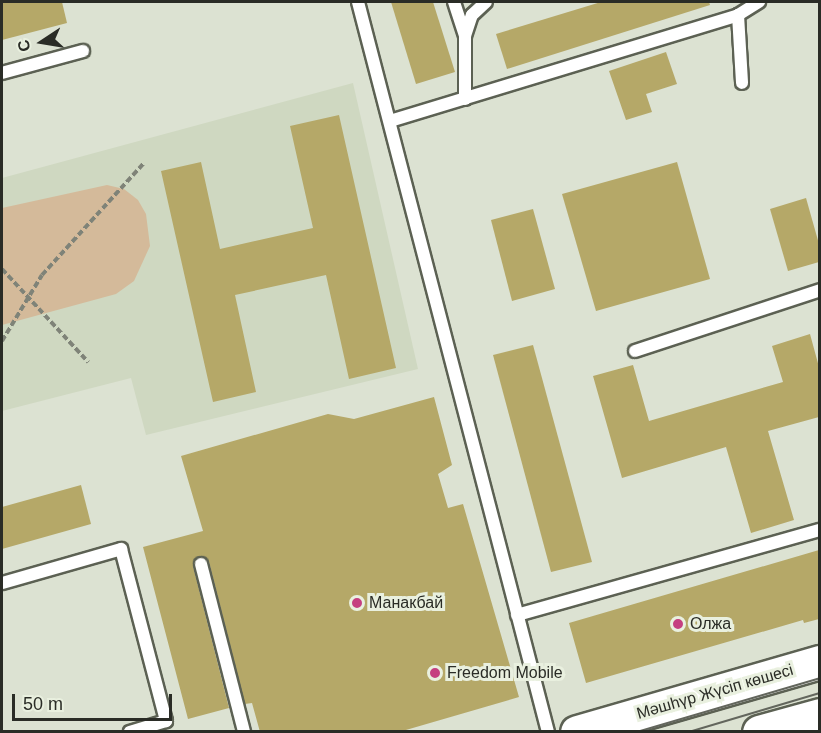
<!DOCTYPE html>
<meta charset="utf-8">
<style>
body{margin:0}
#map{position:relative;width:821px;height:733px;overflow:hidden;background:#dce2d2;font-family:Arial,sans-serif}
div>[style]{position:absolute}
[style*='--x']{left:calc(var(--x)*1px);top:calc(var(--y)*1px);width:calc(var(--w)*1px);rotate:calc(var(--a)*1deg)}
.built>*{inset:0;background:#cfd8c1}
.green>*{inset:0;background:#d4ba9a}
.building>*{inset:0;background:#b5a868}
.path>*{height:4px;margin-top:-2px;transform-origin:0;background:repeating-linear-gradient(90deg,#7f8378 0 6px,transparent 0 9px)}
.roads{filter:drop-shadow(2px 0 #5c6153) drop-shadow(-2px 0 #5c6153) drop-shadow(0 2px #5c6153) drop-shadow(0 -2px #5c6153)}
.lane>*{height:12px;margin:-6px;padding:0 6px;transform-origin:6px;border-radius:6px;background:#fff}
.secondary>*{height:33px;margin:-16.5px;padding:0 16.5px;transform-origin:16.5px;border-radius:16.5px;background:#fff}
.tram>*{height:1.5px;margin:-0.75px;padding:0 0.75px;transform-origin:0.75px;border-radius:0.75px;background:#63665d}
.dots>*{width:16px;height:16px;translate:-50% -50%;box-sizing:border-box;border:3px solid #e9f0df;border-radius:50%}
span{translate:-50% -50%;white-space:nowrap;text-align:center;line-height:1.15;-webkit-text-stroke:6px #e9f0df;paint-order:stroke}
.poi-label{font-size:16px;color:#2a2c26}
.left{translate:0 -50%;text-align:left}
.street-label{font-size:16px;color:#2a2c26}
.frame{position:absolute;inset:0;border:3px solid #2a2c26;pointer-events:none}
.north{position:absolute;left:12px;top:12px;width:60px;height:60px;-webkit-text-stroke:4px #e9f0df;paint-order:stroke;rotate:258deg;font-size:16px;font-weight:700;line-height:24px;text-align:center;color:#2a2c26}
.north::after{content:'';display:block;margin:auto;width:21px;height:27px;background:#2a2c26;clip-path:polygon(50% 0,100% 100%,50% 72%,0 100%)}
.scale{position:absolute;left:12px;top:694px;width:160px;height:27px;box-sizing:border-box;border:3px solid #2a2c26;border-top:0;padding-left:8px;font-size:18px;line-height:21px;white-space:nowrap;color:#2a2c26;-webkit-text-stroke:4px #e9f0df;paint-order:stroke}
</style>
<div id="map">
<div class="built">
<i style="clip-path:polygon(353px 83px,418px 369px,146px 435px,131px 378px,2px 411px,2px 178px)"></i>
</div>
<div class="green">
<i style="clip-path:polygon(107px 185px,124px 189px,138px 200px,146px 214px,150px 246px,134px 281px,116px 294px,2px 325px,2px 208px)"></i>
</div>
<div class="building">
<i style="clip-path:polygon(2px 2px,62px 2px,67px 23px,2px 40px)"></i>
<i style="clip-path:polygon(391px 2px,433px 2px,455px 72px,416px 84px)"></i>
<i style="clip-path:polygon(601px 2px,709px 2px,710px 5px,507px 69px,496px 34px)"></i>
<i style="clip-path:polygon(666px 52px,677px 84px,646px 94px,652px 112px,626px 120px,609px 71px)"></i>
<i style="clip-path:polygon(339px 115px,396px 368px,349px 379px,326px 275px,235px 295px,256px 392px,213px 402px,161px 171px,201px 162px,220px 249px,313px 228px,290px 126px)"></i>
<i style="clip-path:polygon(677px 162px,710px 279px,596px 311px,562px 194px)"></i>
<i style="clip-path:polygon(806px 198px,819px 244px,819px 262px,788px 271px,770px 209px)"></i>
<i style="clip-path:polygon(533px 209px,555px 289px,512px 301px,491px 220px)"></i>
<i style="clip-path:polygon(810px 334px,819px 367px,819px 417px,768px 431px,794px 520px,751px 533px,726px 447px,622px 478px,593px 376px,633px 365px,649px 421px,783px 382px,772px 346px)"></i>
<i style="clip-path:polygon(533px 345px,592px 562px,551px 572px,493px 355px)"></i>
<i style="clip-path:polygon(434px 397px,452px 465px,438px 474px,448px 508px,463px 504px,519px 697px,399px 732px,260px 732px,252px 703px,245px 704px,209px 562px,200px 556px,193px 566px,229px 708px,188px 719px,143px 547px,203px 531px,181px 456px,328px 414px,354px 419px)"></i>
<i style="clip-path:polygon(81px 485px,91px 524px,2px 549px,2px 507px)"></i>
<i style="clip-path:polygon(819px 550px,819px 619px,804px 623px,803px 620px,586px 683px,569px 623px)"></i>
</div>
<div class="path">
<i style="--x:2;--y:269;--w:127;--a:47.2"></i>
<i style="--x:2;--y:341;--w:77;--a:-58.8"></i>
<i style="--x:42;--y:275;--w:151;--a:-47.7"></i>
</div>
<div class="roads">
<div class="lane">
<i style="--x:358;--y:2;--w:754;--a:75.41"></i>
<i style="--x:454;--y:2;--w:36;--a:72"></i>
<i style="--x:738;--y:15;--w:68;--a:86.6"></i>
<i style="--x:2;--y:73;--w:84;--a:-15.2"></i>
<i style="--x:465;--y:99;--w:63;--a:-90"></i>
<i style="--x:465;--y:36;--w:22;--a:-72"></i>
<i style="--x:472;--y:15;--w:19;--a:-43"></i>
<i style="--x:390;--y:121;--w:364;--a:-16.9"></i>
<i style="--x:738;--y:15;--w:25;--a:-32"></i>
<i style="--x:635;--y:351;--w:195;--a:-18.2"></i>
<i style="--x:201;--y:564;--w:173;--a:75.6"></i>
<i style="--x:2;--y:583;--w:124;--a:-15.9"></i>
<i style="--x:121;--y:549;--w:178;--a:75.3"></i>
<i style="--x:166;--y:721;--w:38;--a:163"></i>
<i style="--x:517;--y:615;--w:315;--a:-15.7"></i>
</div>
<div class="secondary">
<i style="--x:577;--y:732;--w:253;--a:-16.1"></i>
<i style="--x:759;--y:732;--w:63;--a:-15.6"></i>
</div>
</div>
<div class="tram">
<i style="--x:637;--y:732;--w:191;--a:-16.4"></i>
<i style="--x:689;--y:732;--w:137;--a:-16.6"></i>
</div>
<div class="dots">
<i style="left:357px;top:603px;background:#c53f80"></i>
<i style="left:678px;top:624px;background:#c53f80"></i>
<i style="left:435px;top:673px;background:#c53f80"></i>
</div>
<div class="poi-label">
<span class="left" style="left:369px;top:603px">Манакбай</span>
<span class="left" style="left:690px;top:624px">Олжа</span>
<span class="left" style="left:447px;top:673px">Freedom Mobile</span>
</div>
<div class="street-label">
<span style="left:715px;top:692px;rotate:-16deg">Мәшһүр Жүсіп көшесі</span>
</div>
<div class="frame"></div>
<div class="north">С</div>
<div class="scale">50 m</div>
</div>
